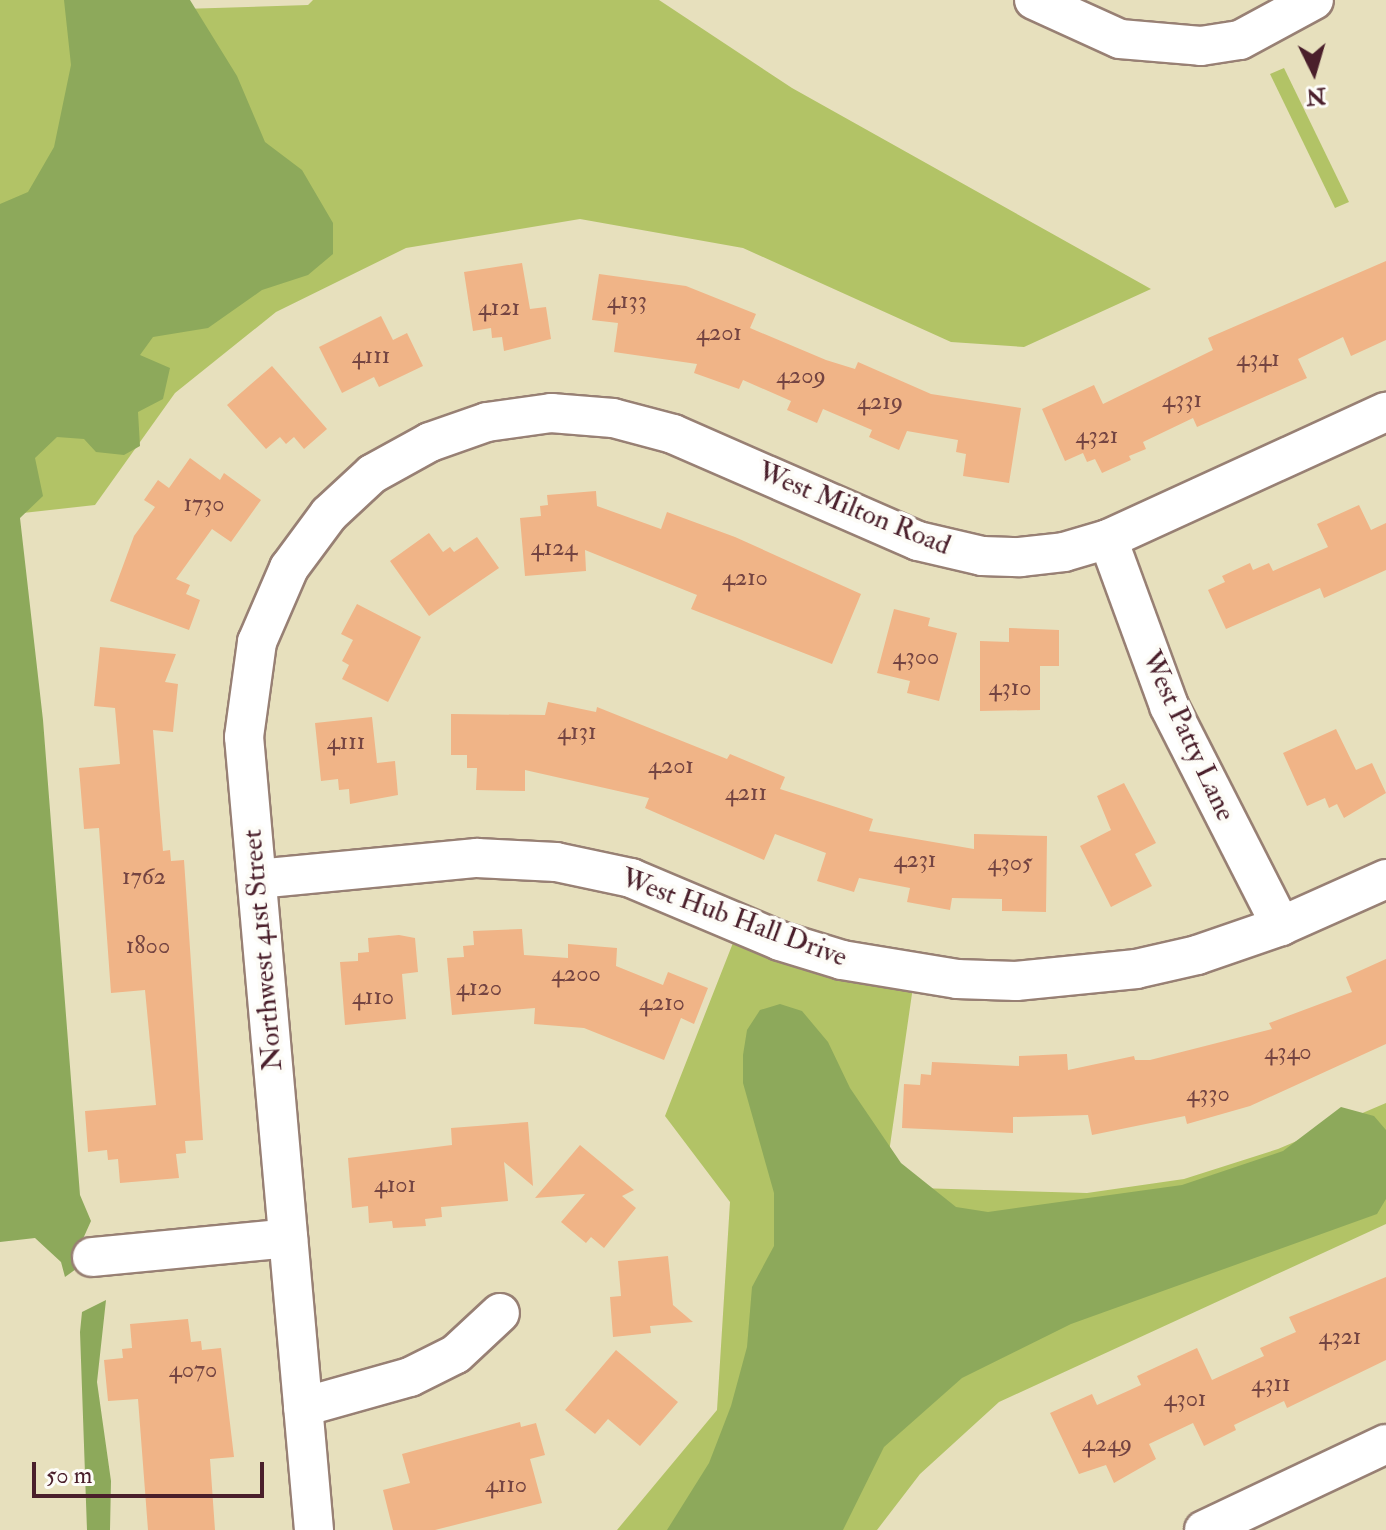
<!DOCTYPE html>
<style>
body{margin:0}
#map{position:relative;width:1386px;height:1530px;overflow:hidden;background:#e7e0bd;font-family:"IM FELL Double Pica",serif}
div>[style]{position:absolute}
[style*='--x']{left:calc(var(--x)*1px);top:calc(var(--y)*1px);width:calc(var(--w)*1px);rotate:calc(var(--a)*1deg)}
.green>*{inset:0;background:#b2c366}
.forest>*{inset:0;background:#8da95b}
.building>*{inset:0;background:#f0b487}
.roads{filter:drop-shadow(2px 0 #988074) drop-shadow(-2px 0 #988074) drop-shadow(0 2px #988074) drop-shadow(0 -2px #988074)}
.minor>*{height:38px;margin:-19px;padding:0 19px;transform-origin:19px;border-radius:19px;background:#fff}
span{translate:-50% -50%;white-space:nowrap;text-align:center;line-height:1.15;-webkit-text-stroke:8px #fdfcf7;paint-order:stroke}
.number-label{font-size:24px;color:#744442}
.number-label span{-webkit-text-stroke-width:0}
.street-label{font-size:28px;color:#4a1f2b}
.north{position:absolute;left:1274px;top:32px;width:80px;height:80px;-webkit-text-stroke:6px #fdfcf7;paint-order:stroke;rotate:175deg;font-size:22px;font-weight:700;line-height:32px;text-align:center;color:#4a1f2b}
.north::after{content:'';display:block;margin:auto;width:28px;height:36px;background:#4a1f2b;clip-path:polygon(50% 0,100% 100%,50% 72%,0 100%)}
.scale{position:absolute;left:32px;top:1462px;width:232px;height:36px;box-sizing:border-box;border:4px solid #4a1f2b;border-top:0;padding-left:10px;font-size:24px;line-height:28px;white-space:nowrap;color:#4a1f2b;-webkit-text-stroke:6px #fdfcf7;paint-order:stroke}
</style>
<div id="map">
<div class="green">
<i style="clip-path:polygon(0 0,182px 0,182px 9px,308px 5px,313px 0,659px 0,792px 88px,1151px 289px,1024px 347px,951px 342px,743px 248px,580px 219px,406px 248px,276px 312px,175px 393px,95px 505px,14px 514px,0 352px)"></i>
<i style="clip-path:polygon(1284px 68px,1349px 202px,1335px 208px,1270px 74px)"></i>
<i style="clip-path:polygon(740px 925px,915px 973px,884px 1187px,1087px 1193px,1184px 1179px,1278px 1149px,1386px 1103px,1386px 1224px,999px 1402px,920px 1474px,877px 1530px,617px 1530px,717px 1410px,730px 1202px,665px 1116px)"></i>
</div>
<div class="forest">
<i style="clip-path:polygon(64px 0,190px 0,237px 76px,265px 142px,302px 170px,333px 223px,333px 254px,308px 275px,262px 290px,208px 328px,153px 337px,140px 355px,170px 368px,163px 399px,138px 412px,140px 446px,124px 455px,96px 452px,84px 439px,57px 437px,35px 458px,43px 496px,20px 518px,43px 720px,80px 1195px,91px 1221px,82px 1241px,83px 1264px,65px 1277px,61px 1262px,35px 1238px,0 1242px,0 204px,28px 192px,54px 147px,71px 65px)"></i>
<i style="clip-path:polygon(780px 1004px,802px 1011px,828px 1042px,850px 1088px,901px 1163px,956px 1207px,988px 1212px,1182px 1185px,1283px 1151px,1341px 1107px,1374px 1116px,1386px 1130px,1386px 1199px,1377px 1214px,1071px 1324px,962px 1378px,884px 1447px,843px 1530px,667px 1530px,709px 1463px,731px 1406px,747px 1347px,752px 1287px,774px 1246px,774px 1193px,743px 1083px,743px 1055px,747px 1030px,760px 1010px)"></i>
<i style="clip-path:polygon(106px 1300px,97px 1382px,111px 1481px,110px 1530px,87px 1530px,80px 1332px,82px 1312px)"></i>
</div>
<div class="building">
<i style="clip-path:polygon(1386px 261px,1386px 340px,1351px 356px,1343px 337px,1298px 359px,1307px 378px,1197px 427px,1193px 418px,1143px 442px,1146px 449px,1129px 456px,1131px 460px,1102px 473px,1095px 459px,1087px 462px,1083px 453px,1065px 461px,1042px 409px,1094px 385px,1103px 404px,1213px 350px,1208px 338px)"></i>
<i style="clip-path:polygon(522px 263px,530px 309px,546px 307px,551px 339px,504px 351px,502px 337px,492px 338px,491px 328px,473px 331px,464px 272px)"></i>
<i style="clip-path:polygon(599px 274px,686px 286px,756px 314px,750px 328px,826px 360px,855px 369px,858px 362px,931px 394px,1021px 408px,1009px 483px,963px 476px,966px 454px,956px 452px,958px 440px,907px 431px,899px 450px,869px 437px,872px 430px,823px 409px,817px 423px,787px 410px,791px 401px,743px 380px,739px 389px,694px 373px,697px 364px,614px 352px,618px 323px,592px 320px)"></i>
<i style="clip-path:polygon(381px 316px,393px 340px,407px 333px,423px 366px,379px 387px,374px 377px,342px 393px,319px 347px)"></i>
<i style="clip-path:polygon(272px 366px,327px 429px,304px 449px,294px 437px,286px 444px,280px 437px,266px 449px,227px 405px)"></i>
<i style="clip-path:polygon(190px 458px,220px 480px,224px 473px,261px 500px,231px 542px,212px 529px,176px 579px,190px 585px,186px 594px,200px 600px,189px 630px,110px 601px,134px 536px,155px 507px,144px 500px,158px 480px,169px 488px)"></i>
<i style="clip-path:polygon(596px 491px,597px 506px,661px 529px,667px 512px,735px 537px,861px 594px,832px 664px,691px 609px,697px 595px,585px 550px,586px 571px,525px 576px,520px 518px,541px 516px,540px 506px,548px 505px,547px 495px)"></i>
<i style="clip-path:polygon(1359px 505px,1371px 530px,1386px 523px,1386px 570px,1324px 598px,1320px 588px,1226px 629px,1208px 590px,1225px 582px,1222px 576px,1250px 563px,1253px 570px,1269px 563px,1273px 571px,1328px 547px,1317px 524px)"></i>
<i style="clip-path:polygon(429px 533px,443px 552px,450px 547px,454px 552px,477px 537px,499px 568px,429px 616px,390px 561px)"></i>
<i style="clip-path:polygon(357px 604px,421px 637px,388px 702px,342px 679px,349px 665px,342px 661px,353px 640px,341px 634px)"></i>
<i style="clip-path:polygon(894px 609px,930px 618px,928px 626px,957px 633px,939px 701px,907px 693px,910px 681px,877px 673px)"></i>
<i style="clip-path:polygon(1009px 628px,1059px 630px,1059px 666px,1040px 666px,1040px 710px,980px 711px,980px 641px,1009px 642px)"></i>
<i style="clip-path:polygon(100px 647px,176px 654px,165px 682px,178px 684px,173px 732px,153px 730px,163px 851px,170px 850px,171px 861px,184px 860px,203px 1140px,185px 1141px,186px 1153px,176px 1154px,179px 1178px,120px 1183px,118px 1159px,108px 1160px,107px 1150px,88px 1152px,85px 1111px,156px 1105px,145px 990px,111px 993px,99px 828px,84px 829px,79px 768px,120px 764px,115px 708px,94px 706px)"></i>
<i style="clip-path:polygon(548px 702px,596px 712px,597px 707px,727px 759px,730px 754px,785px 777px,780px 789px,873px 819px,869px 831px,974px 849px,974px 834px,1047px 836px,1046px 912px,1002px 911px,1002px 899px,952px 898px,950px 910px,907px 902px,910px 888px,859px 878px,854px 892px,817px 881px,826px 853px,775px 834px,764px 860px,645px 808px,649px 798px,525px 770px,525px 791px,476px 790px,477px 768px,467px 768px,467px 755px,451px 755px,451px 714px,545px 715px)"></i>
<i style="clip-path:polygon(372px 717px,377px 763px,395px 761px,398px 795px,350px 804px,349px 789px,339px 790px,338px 779px,321px 781px,315px 723px)"></i>
<i style="clip-path:polygon(1336px 729px,1356px 770px,1372px 763px,1386px 793px,1344px 818px,1337px 804px,1329px 808px,1325px 798px,1307px 806px,1283px 753px)"></i>
<i style="clip-path:polygon(1124px 783px,1156px 843px,1135px 854px,1152px 886px,1111px 907px,1080px 846px,1111px 830px,1097px 796px)"></i>
<i style="clip-path:polygon(522px 929px,524px 955px,568px 958px,568px 944px,617px 948px,616px 966px,663px 985px,668px 972px,708px 988px,694px 1024px,681px 1018px,664px 1060px,584px 1028px,534px 1024px,535px 1008px,452px 1015px,447px 958px,464px 957px,463px 946px,474px 945px,473px 931px)"></i>
<i style="clip-path:polygon(399px 935px,415px 938px,418px 972px,402px 974px,406px 1019px,345px 1025px,340px 962px,358px 961px,358px 953px,369px 952px,368px 938px)"></i>
<i style="clip-path:polygon(1386px 959px,1386px 1044px,1250px 1106px,1187px 1124px,1185px 1116px,1092px 1135px,1088px 1115px,1013px 1117px,1013px 1133px,902px 1128px,904px 1084px,920px 1085px,921px 1074px,931px 1075px,932px 1062px,1019px 1066px,1019px 1056px,1067px 1054px,1068px 1070px,1134px 1056px,1135px 1060px,1150px 1060px,1272px 1029px,1269px 1023px,1352px 992px,1346px 977px)"></i>
<i style="clip-path:polygon(528px 1122px,533px 1186px,504px 1162px,508px 1201px,441px 1207px,442px 1217px,425px 1219px,426px 1226px,393px 1228px,392px 1221px,369px 1223px,368px 1206px,352px 1208px,348px 1158px,452px 1145px,451px 1128px)"></i>
<i style="clip-path:polygon(580px 1145px,634px 1190px,622px 1196px,636px 1208px,604px 1248px,591px 1237px,586px 1243px,561px 1222px,585px 1194px,535px 1198px)"></i>
<i style="clip-path:polygon(668px 1256px,673px 1305px,693px 1322px,650px 1326px,651px 1333px,613px 1337px,610px 1297px,621px 1296px,618px 1261px)"></i>
<i style="clip-path:polygon(1386px 1277px,1386px 1360px,1287px 1408px,1284px 1401px,1234px 1425px,1236px 1430px,1204px 1446px,1193px 1423px,1149px 1444px,1156px 1459px,1114px 1483px,1106px 1465px,1079px 1474px,1050px 1413px,1092px 1394px,1097px 1405px,1141px 1385px,1137px 1376px,1197px 1348px,1212px 1380px,1264px 1356px,1260px 1348px,1296px 1332px,1289px 1317px)"></i>
<i style="clip-path:polygon(188px 1319px,191px 1342px,201px 1341px,202px 1350px,221px 1348px,234px 1457px,210px 1459px,215px 1530px,148px 1530px,138px 1399px,108px 1401px,104px 1360px,123px 1358px,122px 1349px,132px 1348px,130px 1324px)"></i>
<i style="clip-path:polygon(616px 1350px,678px 1402px,640px 1446px,608px 1419px,595px 1434px,565px 1410px)"></i>
<i style="clip-path:polygon(520px 1422px,521px 1427px,536px 1423px,545px 1455px,530px 1459px,542px 1503px,435px 1530px,393px 1530px,383px 1490px,410px 1483px,402px 1454px)"></i>
</div>
<div class="roads">
<div class="minor">
<i style="--x:1034;--y:0;--w:94;--a:24.4"></i>
<i style="--x:1120;--y:39;--w:81;--a:4.9"></i>
<i style="--x:1201;--y:46;--w:39;--a:-9"></i>
<i style="--x:1240;--y:40;--w:84;--a:-28.4"></i>
<i style="--x:1108;--y:539;--w:178;--a:69.9"></i>
<i style="--x:1169;--y:706;--w:247;--a:63"></i>
<i style="--x:257;--y:879;--w:221;--a:-5.5"></i>
<i style="--x:477;--y:858;--w:79;--a:2.9"></i>
<i style="--x:556;--y:862;--w:77;--a:12"></i>
<i style="--x:631;--y:878;--w:162;--a:22.9"></i>
<i style="--x:780;--y:941;--w:65;--a:17"></i>
<i style="--x:842;--y:960;--w:117;--a:9.4"></i>
<i style="--x:957;--y:979;--w:59;--a:1.9"></i>
<i style="--x:1016;--y:981;--w:121;--a:-5.7"></i>
<i style="--x:1136;--y:969;--w:63;--a:-12.9"></i>
<i style="--x:1197;--y:955;--w:89;--a:-19"></i>
<i style="--x:1281;--y:926;--w:115;--a:-24.1"></i>
<i style="--x:92;--y:1257;--w:197;--a:-5.5"></i>
<i style="--x:303;--y:1407;--w:111;--a:-15.7"></i>
<i style="--x:410;--y:1377;--w:51;--a:-26.6"></i>
<i style="--x:456;--y:1354;--w:60;--a:-43"></i>
<i style="--x:314;--y:1530;--w:796;--a:-95.04"></i>
<i style="--x:244;--y:737;--w:96;--a:-82.2"></i>
<i style="--x:257;--y:642;--w:81;--a:-66.6"></i>
<i style="--x:289;--y:568;--w:67;--a:-53.5"></i>
<i style="--x:329;--y:514;--w:59;--a:-42.9"></i>
<i style="--x:372;--y:474;--w:66;--a:-28.9"></i>
<i style="--x:430;--y:442;--w:60;--a:-19.3"></i>
<i style="--x:487;--y:422;--w:65;--a:-8"></i>
<i style="--x:551;--y:413;--w:62;--a:4.6"></i>
<i style="--x:613;--y:418;--w:62;--a:14.9"></i>
<i style="--x:673;--y:434;--w:267;--a:23.6"></i>
<i style="--x:918;--y:541;--w:66;--a:13.2"></i>
<i style="--x:982;--y:556;--w:38;--a:2"></i>
<i style="--x:1020;--y:557;--w:44;--a:-6.5"></i>
<i style="--x:1064;--y:552;--w:46;--a:-16.5"></i>
<i style="--x:1108;--y:539;--w:306;--a:-24.6"></i>
<i style="--x:1204;--y:1530;--w:201;--a:-25.3"></i>
</div>
</div>
<div class="number-label">
<span style="left:627px;top:301px">4133</span>
<span style="left:499px;top:308px">4121</span>
<span style="left:719px;top:333px">4201</span>
<span style="left:371px;top:356px">4111</span>
<span style="left:1258px;top:359px">4341</span>
<span style="left:801px;top:376px">4209</span>
<span style="left:1182px;top:400px">4331</span>
<span style="left:880px;top:402px">4219</span>
<span style="left:1097px;top:436px">4321</span>
<span style="left:204px;top:504px">1730</span>
<span style="left:554px;top:548px">4124</span>
<span style="left:745px;top:578px">4210</span>
<span style="left:916px;top:657px">4300</span>
<span style="left:1010px;top:688px">4310</span>
<span style="left:577px;top:732px">4131</span>
<span style="left:346px;top:742px">4111</span>
<span style="left:671px;top:766px">4201</span>
<span style="left:746px;top:793px">4211</span>
<span style="left:915px;top:860px">4231</span>
<span style="left:1010px;top:863px">4305</span>
<span style="left:144px;top:877px">1762</span>
<span style="left:148px;top:946px">1800</span>
<span style="left:576px;top:974px">4200</span>
<span style="left:479px;top:988px">4120</span>
<span style="left:373px;top:997px">4110</span>
<span style="left:662px;top:1003px">4210</span>
<span style="left:1288px;top:1052px">4340</span>
<span style="left:1208px;top:1094px">4330</span>
<span style="left:395px;top:1185px">4101</span>
<span style="left:1340px;top:1337px">4321</span>
<span style="left:193px;top:1370px">4070</span>
<span style="left:1271px;top:1384px">4311</span>
<span style="left:1185px;top:1399px">4301</span>
<span style="left:1107px;top:1444px">4249</span>
<span style="left:506px;top:1485px">4110</span>
</div>
<div class="street-label">
<span style="left:854px;top:509px;rotate:22deg">West Milton Road</span>
<span style="left:1188px;top:736px;rotate:65deg">West Patty Lane</span>
<span style="left:734px;top:918px;rotate:20deg">West Hub Hall Drive</span>
<span style="left:263px;top:950px;rotate:-95deg">Northwest 41st Street</span>
</div>
<div class="north">N</div>
<div class="scale">50 m</div>
</div>
